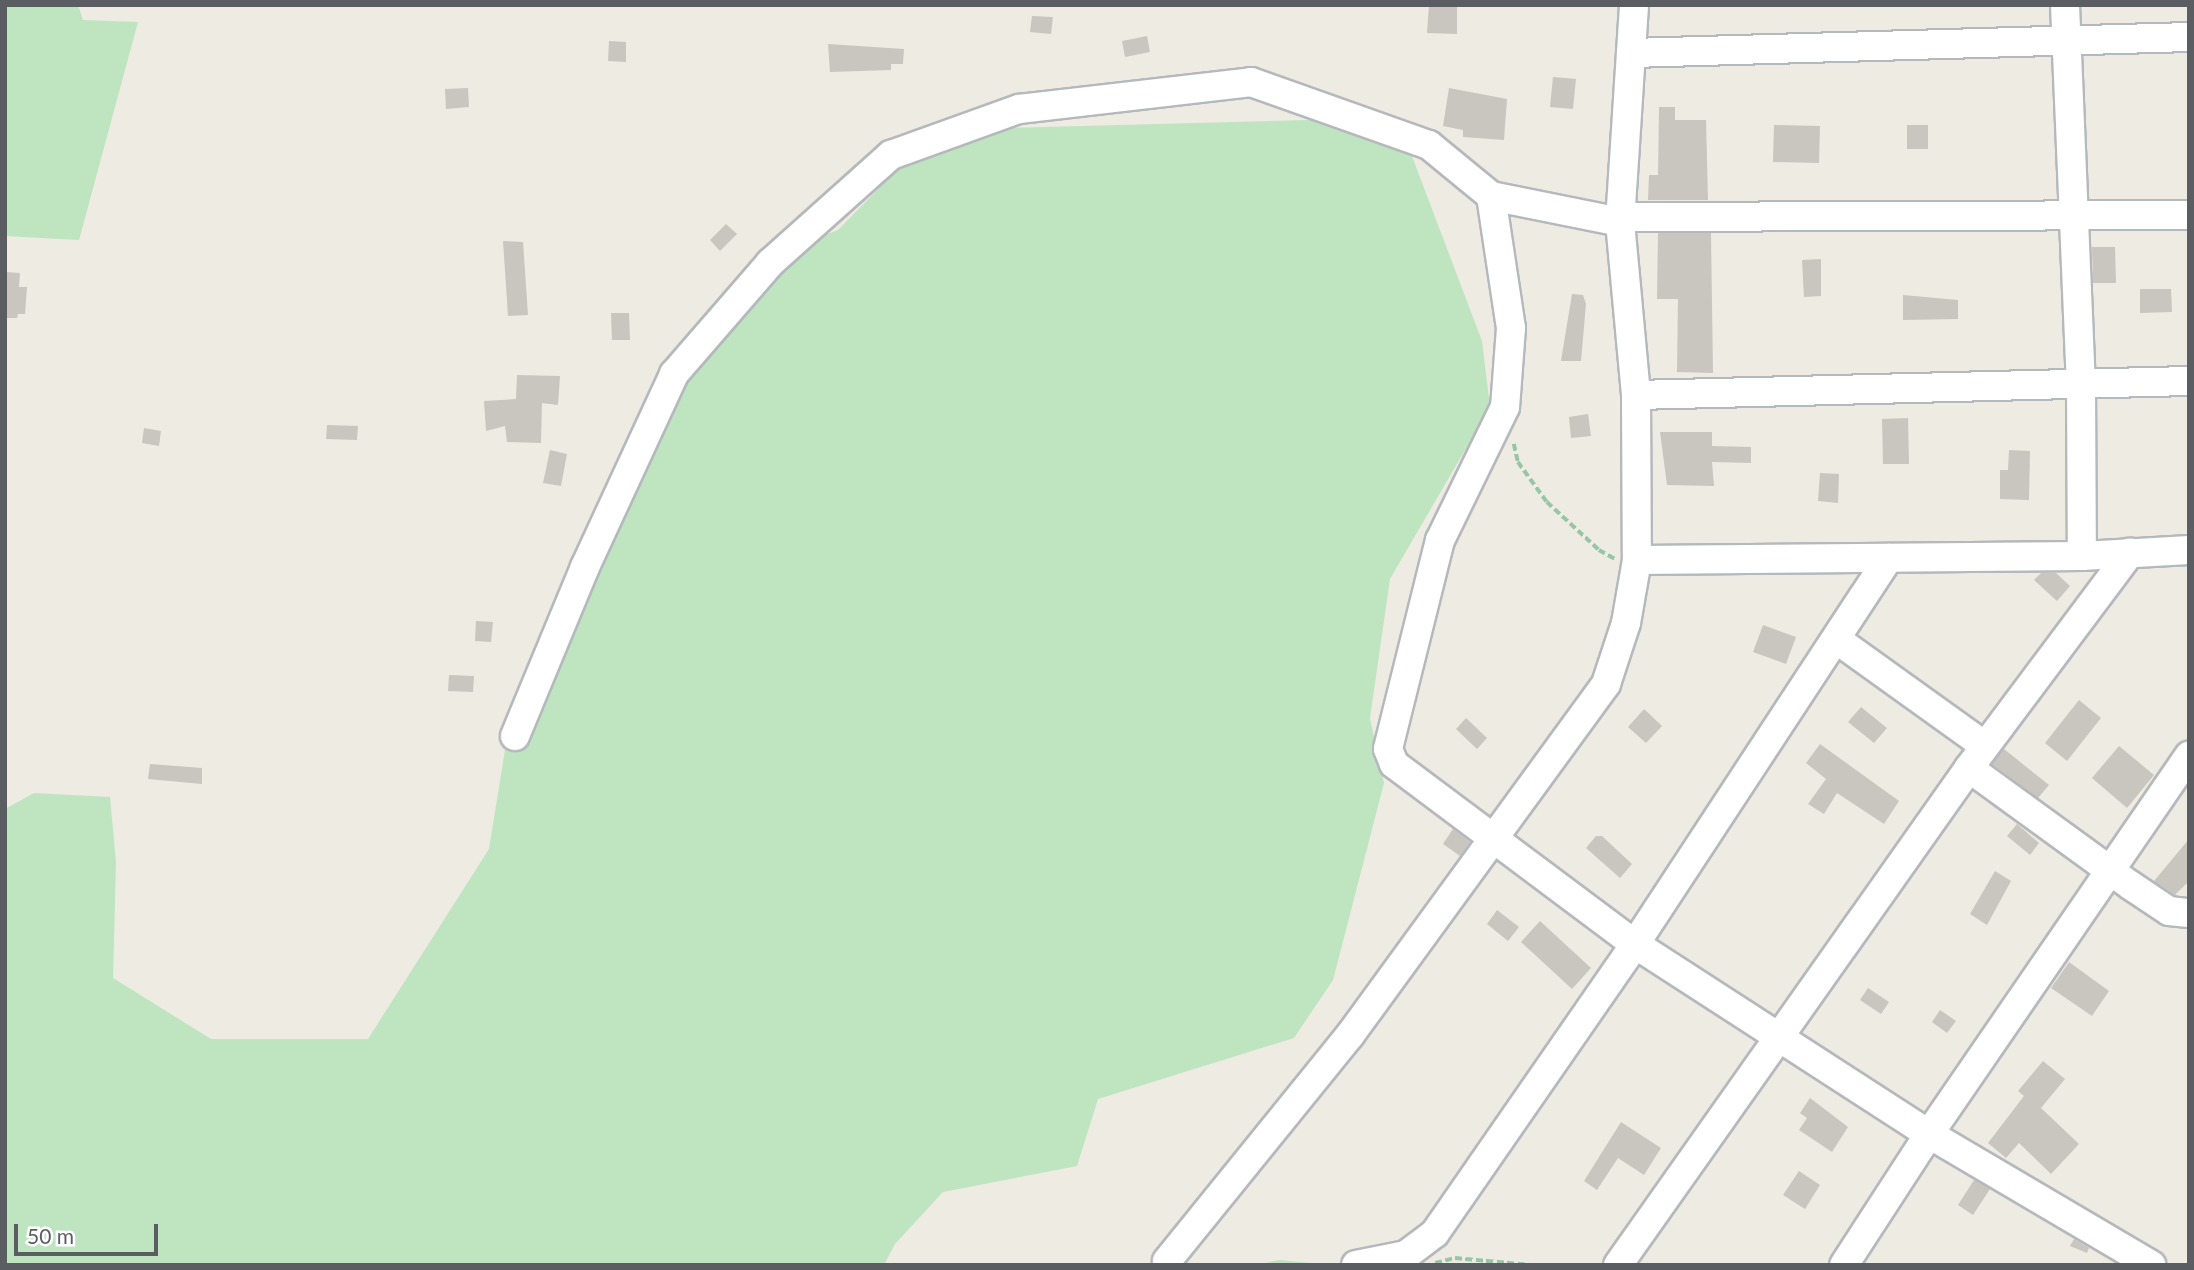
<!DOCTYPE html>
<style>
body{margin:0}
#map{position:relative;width:2194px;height:1270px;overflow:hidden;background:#edebe2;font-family:Lato,sans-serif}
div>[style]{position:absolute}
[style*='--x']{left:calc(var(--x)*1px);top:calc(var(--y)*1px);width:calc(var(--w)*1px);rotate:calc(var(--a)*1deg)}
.green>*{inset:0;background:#bfe4c0}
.building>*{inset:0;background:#c8c6bf}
.path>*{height:3.5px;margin-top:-1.75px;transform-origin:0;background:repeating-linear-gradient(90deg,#98c5a7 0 7px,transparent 0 10.5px)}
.roads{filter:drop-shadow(2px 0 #b5b8bc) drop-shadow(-2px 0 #b5b8bc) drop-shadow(0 2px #b5b8bc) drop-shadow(0 -2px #b5b8bc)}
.minor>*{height:28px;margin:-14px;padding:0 14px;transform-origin:14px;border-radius:14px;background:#fff}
span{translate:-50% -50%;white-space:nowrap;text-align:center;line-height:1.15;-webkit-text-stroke:7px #fff;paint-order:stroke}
.frame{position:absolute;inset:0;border:7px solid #5a5e63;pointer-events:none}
.scale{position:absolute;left:14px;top:1224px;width:144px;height:32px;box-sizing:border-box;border:4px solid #5a5e63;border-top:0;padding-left:9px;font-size:21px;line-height:24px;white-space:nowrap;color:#5a5e63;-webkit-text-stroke:5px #fff;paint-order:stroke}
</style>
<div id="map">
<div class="green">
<i style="clip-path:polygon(5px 5px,78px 5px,83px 20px,138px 22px,79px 240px,5px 236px)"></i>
<i style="clip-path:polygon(1343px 119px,1407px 143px,1482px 341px,1490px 407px,1390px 579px,1370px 718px,1384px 783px,1333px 980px,1294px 1038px,1098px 1099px,1077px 1166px,943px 1192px,895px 1244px,884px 1265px,5px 1265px,5px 809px,34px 793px,110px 797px,116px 862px,113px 978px,211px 1039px,368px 1039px,489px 849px,506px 744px,648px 406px,789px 249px,838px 230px,936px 130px)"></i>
<i style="clip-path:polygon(1279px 1260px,1332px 1265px,1257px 1265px)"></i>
</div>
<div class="building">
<i style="clip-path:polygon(1429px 5px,1457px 5px,1457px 34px,1427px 33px)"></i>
<i style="clip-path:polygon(1032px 16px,1053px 17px,1051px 34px,1030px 32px)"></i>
<i style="clip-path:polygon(1147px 36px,1150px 52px,1125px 57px,1122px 41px)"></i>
<i style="clip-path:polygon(609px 41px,626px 42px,626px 62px,608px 61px)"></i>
<i style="clip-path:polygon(828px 44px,904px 49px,903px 64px,891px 64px,891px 70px,830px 72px)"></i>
<i style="clip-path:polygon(1553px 77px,1576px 79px,1573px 109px,1550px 107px)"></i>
<i style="clip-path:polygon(468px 88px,469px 107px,446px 109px,445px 89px)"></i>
<i style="clip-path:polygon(1449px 88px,1507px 99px,1504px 140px,1463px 137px,1463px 130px,1443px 126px)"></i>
<i style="clip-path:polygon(1659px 107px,1675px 107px,1675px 120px,1706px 120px,1708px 200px,1648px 200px,1649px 175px,1658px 175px)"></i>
<i style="clip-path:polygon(1774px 125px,1820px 126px,1819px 163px,1773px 162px)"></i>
<i style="clip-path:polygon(1907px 125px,1928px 125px,1928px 149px,1907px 149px)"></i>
<i style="clip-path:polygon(726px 224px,737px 234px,720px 251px,710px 240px)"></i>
<i style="clip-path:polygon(1658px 233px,1711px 233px,1713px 373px,1677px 372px,1678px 299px,1657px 299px)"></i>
<i style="clip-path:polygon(503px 241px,523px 242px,528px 315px,508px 316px)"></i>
<i style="clip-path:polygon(2092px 247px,2115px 247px,2116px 283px,2093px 283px)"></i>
<i style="clip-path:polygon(1821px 259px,1821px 296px,1804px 297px,1802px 260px)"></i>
<i style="clip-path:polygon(5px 272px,20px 273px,19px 287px,27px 287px,25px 314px,18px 314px,17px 318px,5px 318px)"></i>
<i style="clip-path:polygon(2140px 289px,2171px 289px,2172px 312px,2140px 313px)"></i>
<i style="clip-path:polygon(1572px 294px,1583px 295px,1586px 304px,1581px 361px,1561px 361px)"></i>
<i style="clip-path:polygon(1903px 295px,1958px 300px,1958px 319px,1903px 320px)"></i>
<i style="clip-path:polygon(611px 313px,629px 313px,630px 340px,612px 340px)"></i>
<i style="clip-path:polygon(517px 375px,560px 376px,558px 405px,542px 403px,541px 443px,507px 442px,505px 426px,486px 431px,484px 401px,516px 399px)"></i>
<i style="clip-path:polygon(1588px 414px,1591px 436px,1571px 438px,1569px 417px)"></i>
<i style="clip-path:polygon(1908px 418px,1909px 464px,1883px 464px,1882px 419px)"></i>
<i style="clip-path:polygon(327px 425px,358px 426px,357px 440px,326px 439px)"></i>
<i style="clip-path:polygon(144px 428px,161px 431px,159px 446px,142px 443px)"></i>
<i style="clip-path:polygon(1660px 432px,1712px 432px,1712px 446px,1751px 447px,1751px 463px,1712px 462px,1714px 486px,1667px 485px)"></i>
<i style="clip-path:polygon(550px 450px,567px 454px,561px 486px,543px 483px)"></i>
<i style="clip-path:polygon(2009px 450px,2030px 451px,2029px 500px,2000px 499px,2000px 470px,2008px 470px)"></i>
<i style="clip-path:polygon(1820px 473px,1839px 474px,1838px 503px,1818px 501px)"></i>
<i style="clip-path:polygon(2041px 573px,2056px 573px,2070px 586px,2057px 601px,2034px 580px)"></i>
<i style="clip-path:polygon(476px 621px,493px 622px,491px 642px,475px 641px)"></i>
<i style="clip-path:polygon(1763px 625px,1796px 637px,1786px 664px,1753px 652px)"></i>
<i style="clip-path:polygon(449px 675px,474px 676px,473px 692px,448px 691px)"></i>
<i style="clip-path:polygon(2079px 700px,2101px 718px,2067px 761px,2045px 743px)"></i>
<i style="clip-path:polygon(1861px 707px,1887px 728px,1874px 743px,1848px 722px)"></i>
<i style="clip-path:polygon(1644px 709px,1662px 726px,1646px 743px,1628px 727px)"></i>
<i style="clip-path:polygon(1466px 718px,1487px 738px,1477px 749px,1456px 729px)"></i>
<i style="clip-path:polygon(1820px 744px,1899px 801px,1884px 824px,1837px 793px,1824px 814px,1808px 804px,1826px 779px,1806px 763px)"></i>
<i style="clip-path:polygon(2119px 746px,2154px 775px,2127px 808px,2092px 778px)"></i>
<i style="clip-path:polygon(2004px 749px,2049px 785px,2038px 798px,1992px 764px)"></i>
<i style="clip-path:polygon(150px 764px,202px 768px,202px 784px,148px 779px)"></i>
<i style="clip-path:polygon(2017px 824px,2039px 843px,2030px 855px,2007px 836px)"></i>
<i style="clip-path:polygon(1453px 829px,1470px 842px,1460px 856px,1443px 844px)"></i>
<i style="clip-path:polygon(1596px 836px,1602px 836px,1632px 864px,1620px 878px,1586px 848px)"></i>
<i style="clip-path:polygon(2189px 839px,2189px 881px,2175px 895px,2154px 881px)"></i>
<i style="clip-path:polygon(1995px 871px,2011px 881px,1987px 925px,1970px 914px)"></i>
<i style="clip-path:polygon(1497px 910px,1519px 927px,1508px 941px,1487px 924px)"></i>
<i style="clip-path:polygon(1540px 921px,1591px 968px,1572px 989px,1521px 942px)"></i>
<i style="clip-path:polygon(2069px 962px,2109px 991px,2092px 1016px,2051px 988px)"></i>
<i style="clip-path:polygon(1868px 988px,1889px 1002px,1881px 1014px,1860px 1000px)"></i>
<i style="clip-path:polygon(1940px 1010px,1956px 1021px,1947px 1033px,1932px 1022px)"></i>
<i style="clip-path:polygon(2043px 1061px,2065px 1079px,2041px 1108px,2079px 1144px,2051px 1174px,2019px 1143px,2006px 1158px,1988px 1143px,2024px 1096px,2018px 1091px)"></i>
<i style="clip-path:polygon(1810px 1098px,1848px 1127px,1832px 1152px,1799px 1130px,1807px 1118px,1800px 1113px)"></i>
<i style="clip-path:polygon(1621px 1122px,1661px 1148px,1644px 1175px,1618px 1158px,1597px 1190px,1584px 1181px)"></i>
<i style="clip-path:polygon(1799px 1171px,1820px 1185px,1805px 1209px,1783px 1195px)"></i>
<i style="clip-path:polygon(1974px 1180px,1990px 1189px,1973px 1215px,1958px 1205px)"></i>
<i style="clip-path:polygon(2074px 1239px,2089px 1248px,2087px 1253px,2070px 1246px)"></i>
</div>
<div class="path">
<i style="--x:1514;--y:444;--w:18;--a:77"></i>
<i style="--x:1518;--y:462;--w:49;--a:54.1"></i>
<i style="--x:1547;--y:502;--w:71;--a:42.7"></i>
<i style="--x:1599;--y:550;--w:18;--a:29"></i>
<i style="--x:1435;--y:1263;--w:21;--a:-14"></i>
<i style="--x:1455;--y:1258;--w:75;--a:5.3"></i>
</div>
<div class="roads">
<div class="minor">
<i style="--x:2065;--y:5;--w:379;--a:87.6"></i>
<i style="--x:2081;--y:384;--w:172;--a:89.7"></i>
<i style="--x:1631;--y:53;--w:558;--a:-1.64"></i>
<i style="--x:1491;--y:196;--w:134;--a:81.4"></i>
<i style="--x:1511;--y:328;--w:79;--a:94.3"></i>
<i style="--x:1505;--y:407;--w:148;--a:116"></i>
<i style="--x:1440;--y:540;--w:215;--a:104"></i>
<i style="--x:1388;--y:749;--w:16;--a:68"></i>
<i style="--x:1394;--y:764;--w:301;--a:36.8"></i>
<i style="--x:1635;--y:944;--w:350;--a:32.9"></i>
<i style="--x:1929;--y:1134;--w:459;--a:-55.5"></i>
<i style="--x:1619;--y:217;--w:570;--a:-0.2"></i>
<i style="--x:1620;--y:222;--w:217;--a:-86.3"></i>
<i style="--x:1636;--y:395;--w:553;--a:-1.45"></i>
<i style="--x:1637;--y:560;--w:445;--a:-0.5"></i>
<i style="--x:2082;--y:556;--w:107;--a:-3.2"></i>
<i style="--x:1836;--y:639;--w:183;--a:35.7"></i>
<i style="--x:515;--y:736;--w:183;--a:-67.5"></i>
<i style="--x:585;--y:567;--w:213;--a:-65.2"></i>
<i style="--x:674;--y:374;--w:147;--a:-49.1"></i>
<i style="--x:770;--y:263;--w:162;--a:-41.8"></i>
<i style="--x:891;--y:155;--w:136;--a:-19.8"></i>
<i style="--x:1019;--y:109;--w:234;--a:-6.6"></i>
<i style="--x:1251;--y:82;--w:189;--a:19.5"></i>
<i style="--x:1429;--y:145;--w:80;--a:39.4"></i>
<i style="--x:1491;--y:196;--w:132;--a:11.4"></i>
<i style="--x:1620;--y:222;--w:174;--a:84.7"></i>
<i style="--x:1636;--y:395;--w:165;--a:89.7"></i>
<i style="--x:1637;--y:560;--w:64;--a:99.9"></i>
<i style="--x:1626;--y:623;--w:64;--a:108.2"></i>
<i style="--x:1606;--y:684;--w:434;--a:126.1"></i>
<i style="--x:1350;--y:1035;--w:291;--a:129"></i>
<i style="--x:1969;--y:768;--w:199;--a:36"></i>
<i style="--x:2130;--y:885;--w:47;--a:33.7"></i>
<i style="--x:2169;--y:911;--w:20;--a:6"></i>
<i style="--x:1356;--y:1265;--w:51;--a:-11.3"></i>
<i style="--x:1406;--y:1255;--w:36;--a:-37"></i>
<i style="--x:1435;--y:1233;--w:351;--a:-55.3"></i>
<i style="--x:1635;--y:944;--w:462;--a:-56.7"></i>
<i style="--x:1618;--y:1265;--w:608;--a:-54.77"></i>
<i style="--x:1969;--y:768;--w:269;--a:-53.2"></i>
<i style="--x:1844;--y:1265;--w:156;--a:-57"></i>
<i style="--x:1929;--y:1134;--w:258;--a:30.5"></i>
</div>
</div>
<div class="frame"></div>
<div class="scale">50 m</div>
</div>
